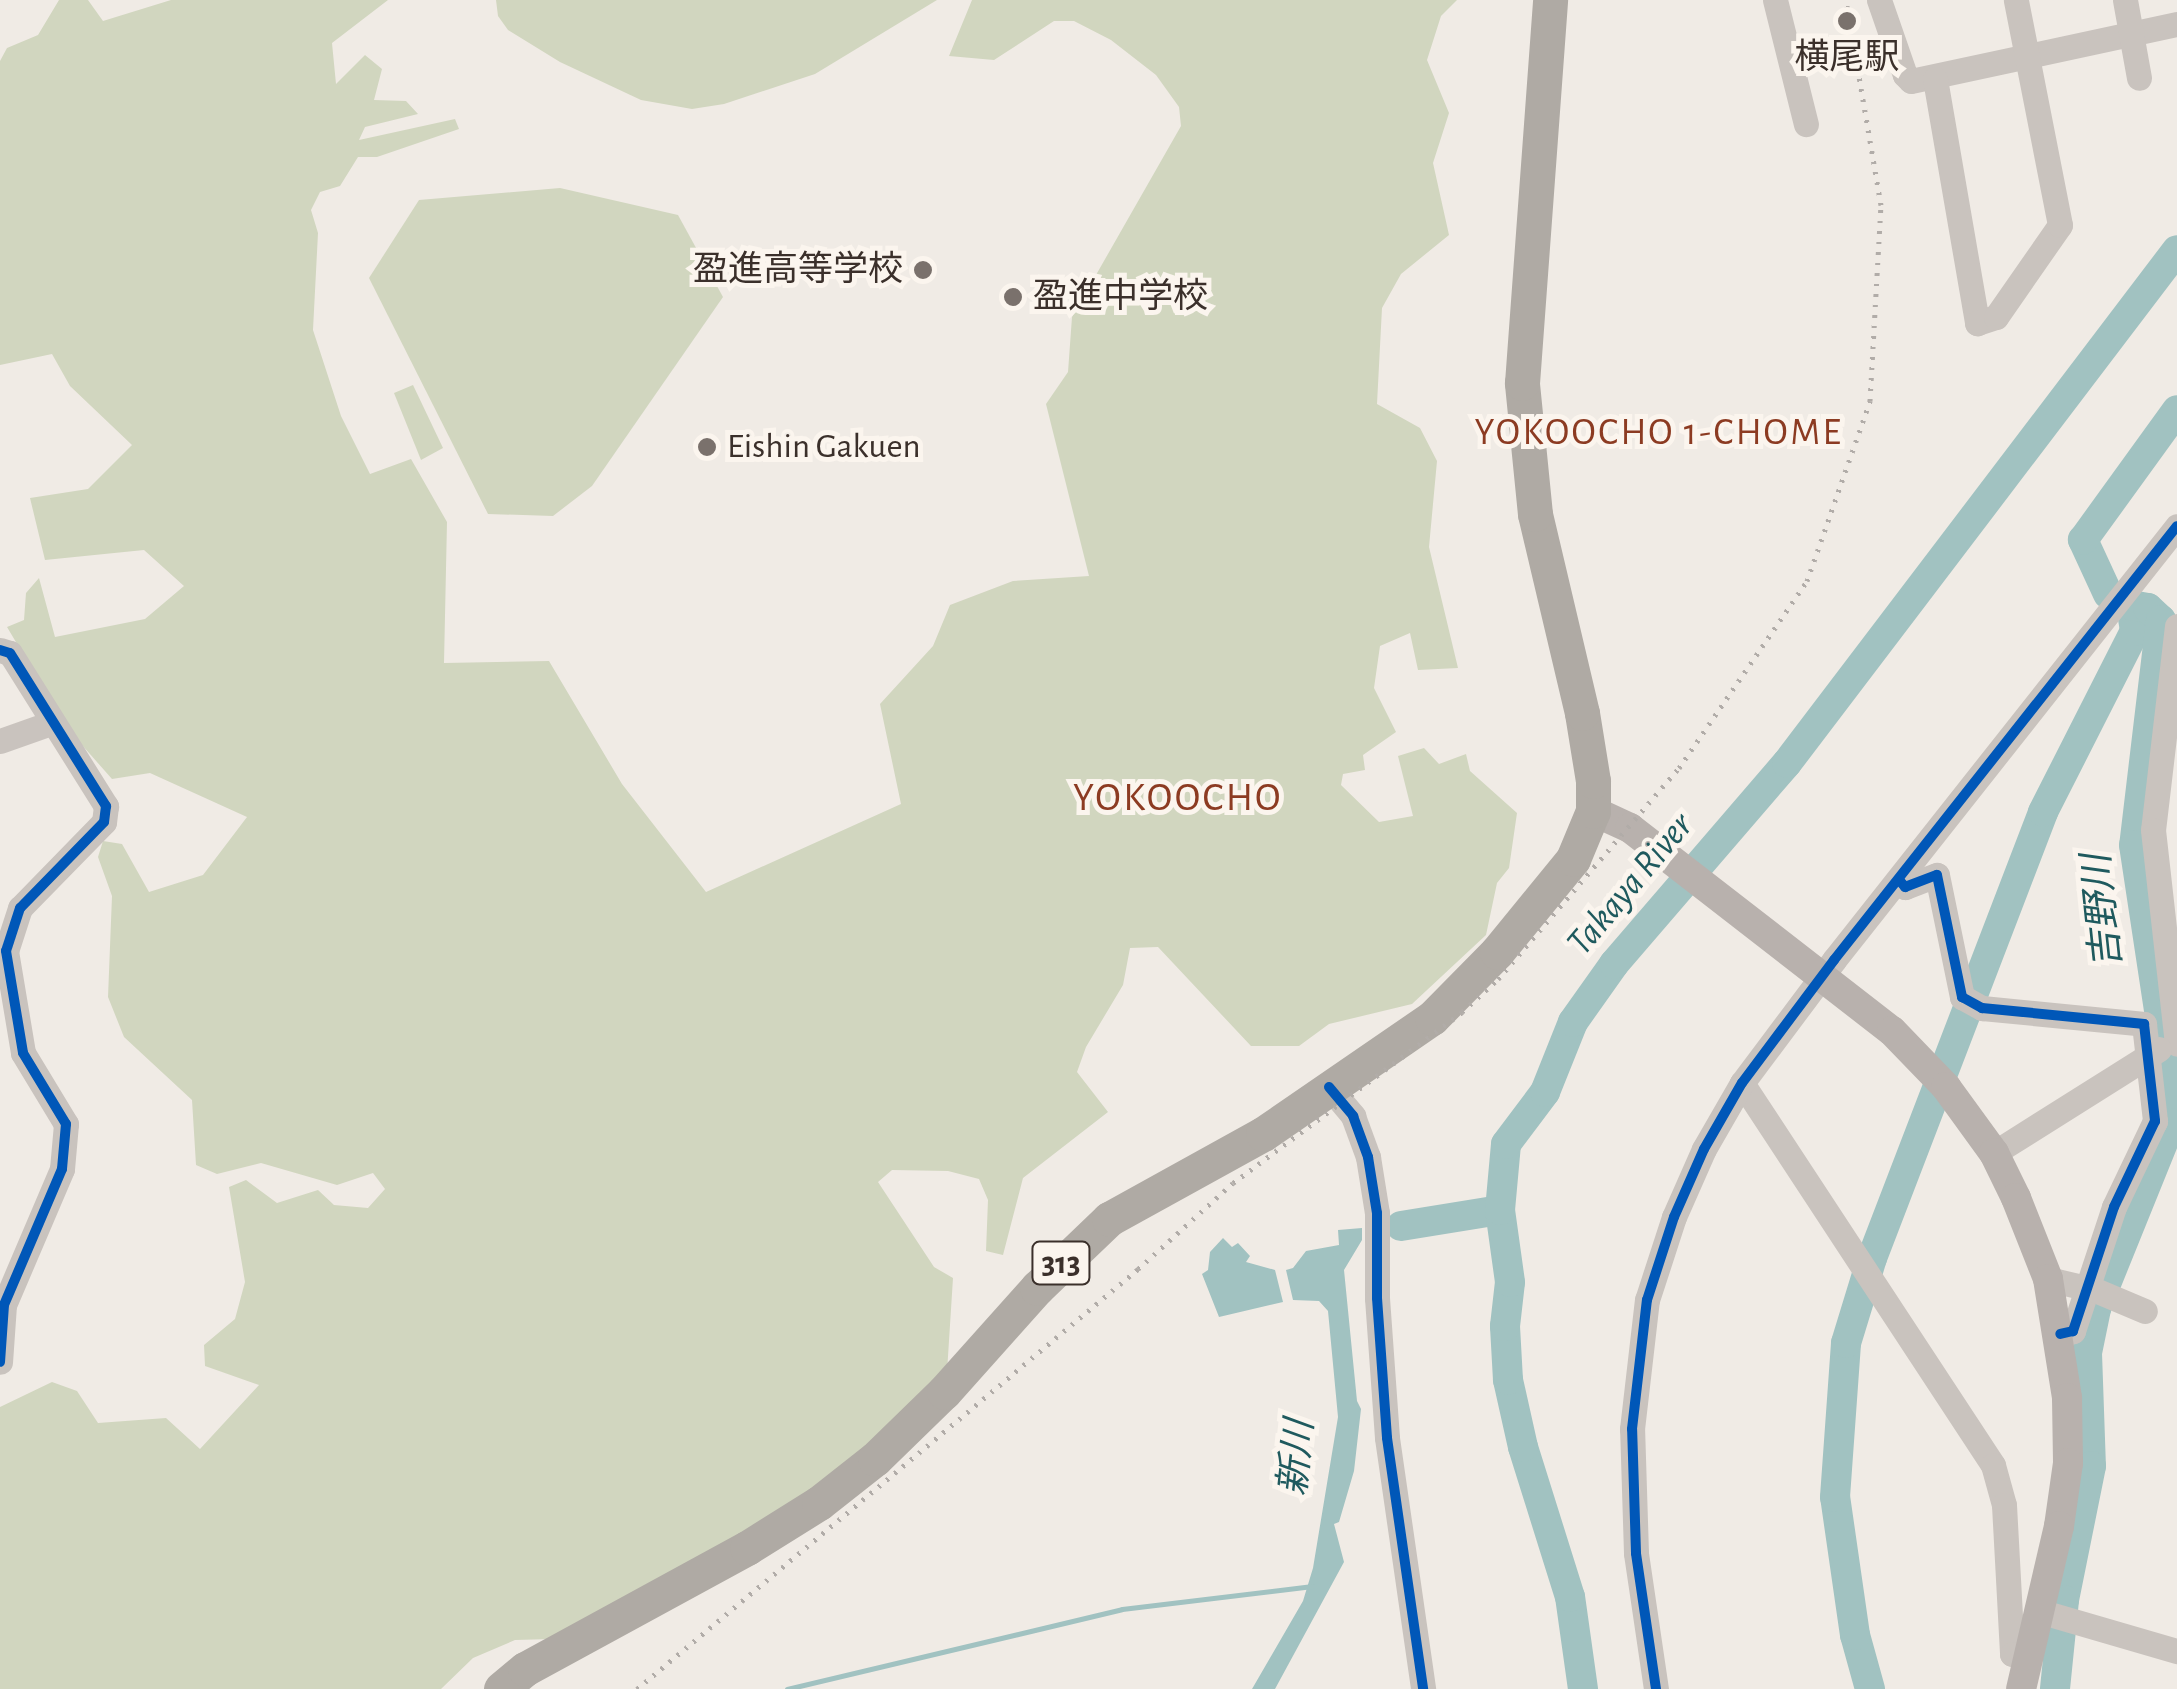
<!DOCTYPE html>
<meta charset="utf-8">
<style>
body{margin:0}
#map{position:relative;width:2177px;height:1689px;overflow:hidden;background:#f0ebe5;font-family:"Alegreya Sans","Noto Sans JP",sans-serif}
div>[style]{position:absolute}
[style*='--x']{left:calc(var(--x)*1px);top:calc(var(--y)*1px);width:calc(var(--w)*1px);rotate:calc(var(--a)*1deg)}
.green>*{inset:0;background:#d1d6bf}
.water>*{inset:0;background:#a1c2c1}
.stream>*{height:5px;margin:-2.5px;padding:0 2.5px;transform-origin:2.5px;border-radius:2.5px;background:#a1c2c1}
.river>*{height:30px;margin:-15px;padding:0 15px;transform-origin:15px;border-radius:15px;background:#a1c2c1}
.minor>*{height:25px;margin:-12.5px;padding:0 12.5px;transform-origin:12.5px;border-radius:12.5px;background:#c9c3be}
.major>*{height:30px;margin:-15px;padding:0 15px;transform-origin:15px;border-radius:15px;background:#b8b1ad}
.highway>*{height:35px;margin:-17.5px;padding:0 17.5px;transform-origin:17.5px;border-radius:17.5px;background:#afaaa4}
.rail>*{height:5px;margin-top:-2.5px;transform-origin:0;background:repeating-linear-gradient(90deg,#b1aca8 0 2.5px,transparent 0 10.5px)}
.cycleway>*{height:10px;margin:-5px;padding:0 5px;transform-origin:5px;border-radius:5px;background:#0057b8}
.dots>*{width:28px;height:28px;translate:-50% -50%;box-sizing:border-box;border:5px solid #fbf5ee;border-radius:50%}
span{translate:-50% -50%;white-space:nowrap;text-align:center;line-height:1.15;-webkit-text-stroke:10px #fbf5ee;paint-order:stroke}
.shield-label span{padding:2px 8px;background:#fbf5ee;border:2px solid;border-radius:8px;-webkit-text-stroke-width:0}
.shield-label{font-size:32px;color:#3b302b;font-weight:700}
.poi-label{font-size:35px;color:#3b302b}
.right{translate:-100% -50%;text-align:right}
.left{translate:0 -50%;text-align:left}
.neighbourhood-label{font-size:38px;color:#8c3b22;letter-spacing:2.5px}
.water-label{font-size:38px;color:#1f5a5e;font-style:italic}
.quarter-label{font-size:40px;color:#8c3b22;letter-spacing:2.5px}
</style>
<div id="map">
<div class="green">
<i style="clip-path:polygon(59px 0,88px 0,103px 21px,171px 0,388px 0,332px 43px,336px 84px,365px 55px,382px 69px,374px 100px,406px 101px,418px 114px,365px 127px,359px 140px,455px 119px,459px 129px,377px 157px,358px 157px,340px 186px,320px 192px,311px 210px,318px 233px,313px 330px,341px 416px,370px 474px,411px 459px,447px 522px,444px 663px,549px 661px,622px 784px,706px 892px,901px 804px,880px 704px,933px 646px,950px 605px,1013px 581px,1089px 576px,1046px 404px,1068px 372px,1072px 317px,1181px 126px,1179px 107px,1156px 75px,1111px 40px,1074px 21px,1054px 21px,994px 60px,949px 56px,972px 0,1457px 0,1441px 16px,1427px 60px,1449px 113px,1433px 163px,1449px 235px,1401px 274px,1382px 308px,1377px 404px,1420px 428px,1437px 461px,1429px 547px,1458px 668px,1418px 670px,1410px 633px,1380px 646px,1374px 688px,1396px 732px,1363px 755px,1365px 770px,1343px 774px,1341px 785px,1379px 822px,1413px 816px,1398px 756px,1424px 748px,1439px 764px,1466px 754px,1470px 771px,1517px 813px,1509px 868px,1497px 883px,1486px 935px,1412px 1004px,1329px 1024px,1299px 1046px,1251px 1046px,1158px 947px,1130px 948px,1123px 985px,1086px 1047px,1077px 1072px,1108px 1112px,1023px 1178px,1003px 1255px,986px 1251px,988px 1200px,979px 1179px,948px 1171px,892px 1170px,878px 1182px,934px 1267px,953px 1278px,947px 1372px,842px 1482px,552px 1639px,515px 1640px,473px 1658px,441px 1689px,0 1689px,0 1407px,52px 1382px,77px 1391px,98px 1423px,166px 1418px,200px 1449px,259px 1385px,205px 1366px,204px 1345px,235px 1319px,245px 1282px,229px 1187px,246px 1180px,277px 1203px,318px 1190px,334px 1205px,368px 1208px,385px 1189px,373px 1173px,337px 1185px,261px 1163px,217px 1174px,196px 1165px,192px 1100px,124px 1037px,108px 997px,112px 896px,98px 857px,103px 841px,122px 844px,149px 892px,203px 875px,247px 817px,150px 773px,112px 779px,67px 728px,7px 627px,24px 620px,26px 593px,39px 578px,55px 637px,145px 619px,184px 586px,144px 550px,45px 560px,30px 498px,88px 489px,132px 445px,70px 386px,52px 354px,0 365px,0 61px,7px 48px,38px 35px)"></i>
<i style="clip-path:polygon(496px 0,937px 0,815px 74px,724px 104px,692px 109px,641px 100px,560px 62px,508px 30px,498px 16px)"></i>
<i style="clip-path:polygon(560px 188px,678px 215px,723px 297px,592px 486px,553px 516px,488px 514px,369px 278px,419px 200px)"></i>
<i style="clip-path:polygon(413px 385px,443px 448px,421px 460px,394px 393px)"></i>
</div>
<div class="water">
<i style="clip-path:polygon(1362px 1228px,1362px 1240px,1344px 1270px,1357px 1401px,1361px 1409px,1354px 1471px,1339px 1522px,1334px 1524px,1344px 1562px,1275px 1689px,1252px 1689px,1303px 1601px,1313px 1568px,1338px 1417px,1328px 1311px,1319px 1301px,1293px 1300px,1286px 1270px,1293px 1268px,1306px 1251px,1339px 1245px,1338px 1230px)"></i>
<i style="clip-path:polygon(1223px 1238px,1232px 1247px,1238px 1243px,1250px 1256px,1246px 1262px,1275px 1270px,1283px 1302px,1219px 1317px,1202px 1274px,1208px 1270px,1210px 1252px)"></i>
</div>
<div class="stream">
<i style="--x:787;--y:1689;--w:344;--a:-13.4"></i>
<i style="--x:1122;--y:1609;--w:192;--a:-6.9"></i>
</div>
<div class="river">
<i style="--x:2108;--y:594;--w:60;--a:-114.8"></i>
<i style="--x:2083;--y:540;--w:160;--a:-54.1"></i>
<i style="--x:1401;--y:1226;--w:100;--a:-9.2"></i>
<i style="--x:1583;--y:1689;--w:93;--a:-98"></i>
<i style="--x:1570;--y:1597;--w:157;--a:-107.4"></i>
<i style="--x:1523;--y:1447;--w:69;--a:-102.6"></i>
<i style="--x:1508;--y:1380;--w:54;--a:-93.2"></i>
<i style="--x:1505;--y:1326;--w:44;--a:-83.5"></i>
<i style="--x:1510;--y:1282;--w:73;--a:-97.9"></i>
<i style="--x:1500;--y:1210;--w:66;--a:-84.8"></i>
<i style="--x:1506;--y:1144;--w:65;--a:-53.1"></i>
<i style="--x:1545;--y:1092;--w:75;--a:-68.2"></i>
<i style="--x:1573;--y:1022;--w:71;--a:-54.7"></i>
<i style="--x:1614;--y:964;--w:265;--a:-49.3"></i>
<i style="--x:1787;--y:763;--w:644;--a:-52.76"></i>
<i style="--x:1870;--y:1689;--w:56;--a:-105.5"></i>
<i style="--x:1855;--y:1635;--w:139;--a:-98.2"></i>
<i style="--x:1835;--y:1497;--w:154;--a:-85.9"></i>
<i style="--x:1846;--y:1343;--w:89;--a:-73"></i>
<i style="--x:1872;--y:1258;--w:478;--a:-69"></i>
<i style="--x:2043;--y:812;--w:203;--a:-63.1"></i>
<i style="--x:2135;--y:631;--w:26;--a:-99"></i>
<i style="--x:2131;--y:605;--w:17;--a:10"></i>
<i style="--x:2148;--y:608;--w:18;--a:43"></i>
<i style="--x:2161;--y:620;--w:227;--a:96.8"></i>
<i style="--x:2134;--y:845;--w:213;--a:81.4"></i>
<i style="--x:2166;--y:1056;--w:67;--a:85.7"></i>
<i style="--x:2171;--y:1123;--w:201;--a:112"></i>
<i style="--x:2096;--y:1309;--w:45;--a:101.6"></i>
<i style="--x:2087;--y:1353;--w:113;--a:88"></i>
<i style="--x:2091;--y:1466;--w:137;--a:101.4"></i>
<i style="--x:2064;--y:1600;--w:89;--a:95.8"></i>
</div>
<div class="minor">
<i style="--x:1775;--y:0;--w:128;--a:76"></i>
<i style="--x:1879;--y:0;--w:79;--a:70.9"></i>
<i style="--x:1905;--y:75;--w:8;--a:45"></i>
<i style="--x:1911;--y:81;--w:272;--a:-12.1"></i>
<i style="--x:2125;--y:0;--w:79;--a:79.8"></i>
<i style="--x:1935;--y:79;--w:248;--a:80.2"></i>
<i style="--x:1977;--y:323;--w:20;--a:-18"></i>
<i style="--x:1996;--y:317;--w:112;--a:-55.2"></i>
<i style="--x:2060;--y:225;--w:229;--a:-101.1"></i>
<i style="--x:2177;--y:626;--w:205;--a:96.7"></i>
<i style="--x:2153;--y:830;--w:215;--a:83.6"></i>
<i style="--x:0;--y:650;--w:10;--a:17"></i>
<i style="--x:10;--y:653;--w:181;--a:57.9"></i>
<i style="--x:106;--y:806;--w:16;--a:97"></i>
<i style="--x:104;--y:822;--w:120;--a:134.3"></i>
<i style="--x:20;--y:908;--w:45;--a:108"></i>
<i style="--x:6;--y:951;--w:103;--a:80.5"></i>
<i style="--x:23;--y:1053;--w:83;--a:58.8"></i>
<i style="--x:66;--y:1124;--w:45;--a:95.1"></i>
<i style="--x:62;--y:1169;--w:148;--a:113.1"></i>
<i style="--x:4;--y:1305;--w:57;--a:94"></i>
<i style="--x:0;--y:741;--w:54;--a:-19.4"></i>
<i style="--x:1900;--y:881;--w:8;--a:50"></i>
<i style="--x:1905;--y:887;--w:34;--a:-21"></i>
<i style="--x:1937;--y:875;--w:125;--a:78.4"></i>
<i style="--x:1962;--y:997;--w:23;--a:29"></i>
<i style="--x:1982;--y:1008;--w:163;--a:5.6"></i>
<i style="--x:2144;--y:1024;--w:98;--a:83.5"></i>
<i style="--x:2155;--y:1121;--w:95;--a:115.5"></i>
<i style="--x:2114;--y:1207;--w:131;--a:108.3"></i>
<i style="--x:2073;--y:1331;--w:13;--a:167"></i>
<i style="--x:1742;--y:1083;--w:457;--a:56.7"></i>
<i style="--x:1993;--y:1465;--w:41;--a:74.6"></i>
<i style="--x:2004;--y:1505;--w:149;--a:86.9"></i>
<i style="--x:2012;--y:1654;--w:16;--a:15"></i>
<i style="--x:1329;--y:1087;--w:38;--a:50"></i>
<i style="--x:1353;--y:1116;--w:44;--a:69.9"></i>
<i style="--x:1368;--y:1157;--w:57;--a:80.9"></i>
<i style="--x:1377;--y:1213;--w:85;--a:90"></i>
<i style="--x:1377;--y:1298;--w:140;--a:85.9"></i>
<i style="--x:1387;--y:1438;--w:254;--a:81.8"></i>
<i style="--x:1994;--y:1153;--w:195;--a:-32.2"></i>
<i style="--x:2048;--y:1279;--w:48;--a:13.2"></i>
<i style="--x:2095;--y:1290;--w:54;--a:22.8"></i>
<i style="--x:2039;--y:1611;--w:144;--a:16.2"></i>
<i style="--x:1656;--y:1689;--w:137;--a:-98.4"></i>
<i style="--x:1636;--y:1553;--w:124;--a:-91.8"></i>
<i style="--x:1632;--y:1429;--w:130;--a:-83.4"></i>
<i style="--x:1647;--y:1300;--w:87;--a:-72"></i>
<i style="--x:1674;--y:1217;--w:74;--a:-66.2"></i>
<i style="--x:1704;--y:1149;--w:76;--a:-60.1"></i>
<i style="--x:1742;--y:1083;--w:154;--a:-53.2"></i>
<i style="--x:1834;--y:960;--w:553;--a:-51.68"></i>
</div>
<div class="major">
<i style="--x:1593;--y:811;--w:41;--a:24.7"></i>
<i style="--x:1630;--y:828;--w:331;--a:37.8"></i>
<i style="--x:1892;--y:1031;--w:78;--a:46"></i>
<i style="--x:1946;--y:1087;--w:82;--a:54"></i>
<i style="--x:1994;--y:1153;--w:50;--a:63.9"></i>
<i style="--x:2016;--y:1198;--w:87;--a:68.4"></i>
<i style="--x:2048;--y:1279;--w:121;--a:80.9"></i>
<i style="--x:2067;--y:1398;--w:65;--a:89.1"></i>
<i style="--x:2068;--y:1463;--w:64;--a:98.1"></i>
<i style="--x:2059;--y:1526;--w:167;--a:103.1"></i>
</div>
<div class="highway">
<i style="--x:501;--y:1689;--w:31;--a:-40"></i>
<i style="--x:525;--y:1669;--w:253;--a:-28.6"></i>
<i style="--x:747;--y:1548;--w:85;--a:-32"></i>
<i style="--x:819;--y:1503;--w:71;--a:-38.2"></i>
<i style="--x:875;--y:1459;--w:96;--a:-44.2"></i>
<i style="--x:944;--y:1392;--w:140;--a:-48.2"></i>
<i style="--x:1037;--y:1288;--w:100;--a:-43.8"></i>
<i style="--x:1109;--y:1219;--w:176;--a:-28.9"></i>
<i style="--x:1263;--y:1134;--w:205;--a:-34.5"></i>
<i style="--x:1432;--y:1018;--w:93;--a:-45.4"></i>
<i style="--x:1497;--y:952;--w:120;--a:-50.7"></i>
<i style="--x:1573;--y:859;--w:52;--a:-67.4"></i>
<i style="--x:1593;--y:811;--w:30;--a:-90"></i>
<i style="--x:1593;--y:781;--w:69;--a:-99.2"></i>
<i style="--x:1582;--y:713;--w:204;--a:-103.3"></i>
<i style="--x:1535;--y:514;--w:132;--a:-95.7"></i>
<i style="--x:1522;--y:383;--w:384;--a:-85.8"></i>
</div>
<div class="rail">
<i style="--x:637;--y:1689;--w:654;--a:-39.97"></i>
<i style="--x:1138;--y:1269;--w:128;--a:-42.2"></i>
<i style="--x:1233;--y:1183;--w:286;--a:-36.7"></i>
<i style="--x:1462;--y:1012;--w:49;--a:-42.5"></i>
<i style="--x:1498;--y:979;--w:278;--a:-49.4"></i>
<i style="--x:1679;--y:768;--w:227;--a:-55.6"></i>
<i style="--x:1807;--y:581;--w:191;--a:-70.7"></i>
<i style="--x:1870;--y:401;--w:196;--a:-86.8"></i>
<i style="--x:1881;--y:205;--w:208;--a:-99.7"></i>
</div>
<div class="cycleway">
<i style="--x:0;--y:650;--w:10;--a:17"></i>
<i style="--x:10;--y:653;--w:181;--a:57.9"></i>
<i style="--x:106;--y:806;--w:16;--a:97"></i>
<i style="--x:104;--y:822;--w:120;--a:134.3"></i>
<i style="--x:20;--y:908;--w:45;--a:108"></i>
<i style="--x:6;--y:951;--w:103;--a:80.5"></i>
<i style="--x:23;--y:1053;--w:83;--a:58.8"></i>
<i style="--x:66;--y:1124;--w:45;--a:95.1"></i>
<i style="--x:62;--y:1169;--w:148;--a:113.1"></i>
<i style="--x:4;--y:1305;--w:57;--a:94"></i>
<i style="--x:1900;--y:881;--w:8;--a:50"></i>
<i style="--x:1905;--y:887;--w:34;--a:-21"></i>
<i style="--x:1937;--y:875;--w:125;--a:78.4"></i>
<i style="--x:1962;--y:997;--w:23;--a:29"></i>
<i style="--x:1982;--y:1008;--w:163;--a:5.6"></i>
<i style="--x:2144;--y:1024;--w:98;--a:83.5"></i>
<i style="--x:2155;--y:1121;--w:95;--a:115.5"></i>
<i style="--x:2114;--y:1207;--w:131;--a:108.3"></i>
<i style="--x:2073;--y:1331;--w:13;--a:167"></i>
<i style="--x:1329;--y:1087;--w:38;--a:50"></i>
<i style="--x:1353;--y:1116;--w:44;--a:69.9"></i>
<i style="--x:1368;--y:1157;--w:57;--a:80.9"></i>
<i style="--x:1377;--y:1213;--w:85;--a:90"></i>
<i style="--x:1377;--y:1298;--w:140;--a:85.9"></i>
<i style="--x:1387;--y:1438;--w:254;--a:81.8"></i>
<i style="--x:1656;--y:1689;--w:137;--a:-98.4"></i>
<i style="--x:1636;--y:1553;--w:124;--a:-91.8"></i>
<i style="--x:1632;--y:1429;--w:130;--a:-83.4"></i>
<i style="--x:1647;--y:1300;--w:87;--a:-72"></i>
<i style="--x:1674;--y:1217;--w:74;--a:-66.2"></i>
<i style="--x:1704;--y:1149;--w:76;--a:-60.1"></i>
<i style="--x:1742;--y:1083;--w:154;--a:-53.2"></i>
<i style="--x:1834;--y:960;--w:553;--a:-51.68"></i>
</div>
<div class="dots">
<i style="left:1847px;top:21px;background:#7a716c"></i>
<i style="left:923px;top:270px;background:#7a716c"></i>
<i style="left:1013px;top:297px;background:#7a716c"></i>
<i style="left:707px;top:447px;background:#7a716c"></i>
</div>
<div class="shield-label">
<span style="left:1061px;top:1263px">313</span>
</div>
<div class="poi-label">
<span style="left:1847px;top:58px">横尾駅</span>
<span class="right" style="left:903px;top:270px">盈進高等学校</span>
<span class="left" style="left:1033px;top:297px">盈進中学校</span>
<span class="left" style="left:727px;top:447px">Eishin Gakuen</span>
</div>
<div class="neighbourhood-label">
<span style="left:1659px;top:434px">YOKOOCHO 1-CHOME</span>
</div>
<div class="water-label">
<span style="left:1631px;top:885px;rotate:-50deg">Takaya River</span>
<span style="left:2104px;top:911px;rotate:-96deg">吉野川</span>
<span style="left:1298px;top:1458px;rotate:-84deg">新川</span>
</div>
<div class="quarter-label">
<span style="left:1178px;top:798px">YOKOOCHO</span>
</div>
</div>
